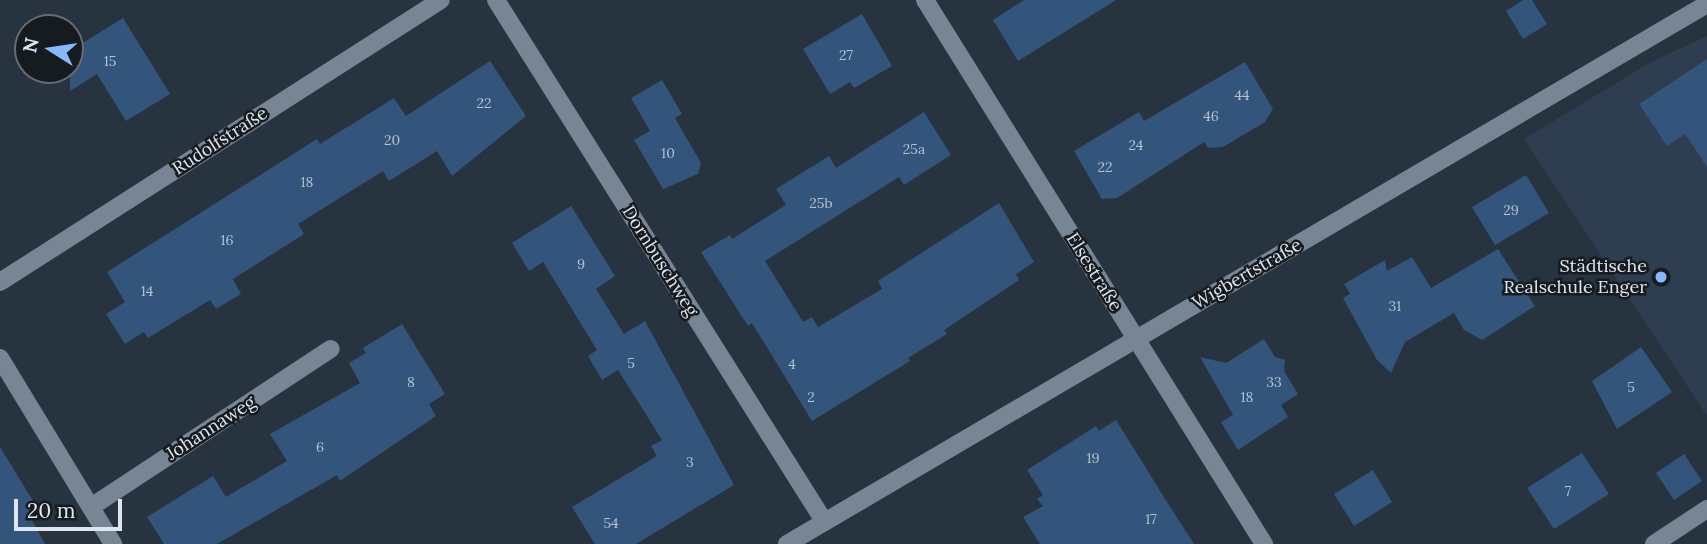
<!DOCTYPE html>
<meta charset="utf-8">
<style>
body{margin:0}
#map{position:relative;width:1707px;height:544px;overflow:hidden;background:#283340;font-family:Lora,serif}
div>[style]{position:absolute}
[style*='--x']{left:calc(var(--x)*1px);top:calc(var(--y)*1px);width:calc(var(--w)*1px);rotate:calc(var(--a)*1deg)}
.built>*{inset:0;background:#2e3d50}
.building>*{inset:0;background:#33557b}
.minor>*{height:18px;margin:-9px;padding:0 9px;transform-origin:9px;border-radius:9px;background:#788594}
.dots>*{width:19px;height:19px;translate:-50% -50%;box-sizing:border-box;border:4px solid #161b20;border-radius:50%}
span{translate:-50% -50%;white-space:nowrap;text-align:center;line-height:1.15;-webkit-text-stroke:5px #161b20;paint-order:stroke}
.number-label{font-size:14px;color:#b3c1d1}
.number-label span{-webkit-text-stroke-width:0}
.street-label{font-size:18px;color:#dee5ee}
.poi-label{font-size:18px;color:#dee5ee}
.right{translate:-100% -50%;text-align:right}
.north{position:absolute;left:14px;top:14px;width:70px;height:70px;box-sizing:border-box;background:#161b20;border:2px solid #666c72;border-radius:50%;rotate:282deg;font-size:19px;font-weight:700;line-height:28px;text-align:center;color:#dee5ee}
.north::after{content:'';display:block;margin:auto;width:24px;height:32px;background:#85bbfb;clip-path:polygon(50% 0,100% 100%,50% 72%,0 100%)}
.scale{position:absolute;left:14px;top:499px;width:108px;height:32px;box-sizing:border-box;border:4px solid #dee5ee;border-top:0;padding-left:9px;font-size:21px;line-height:24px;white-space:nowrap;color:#dee5ee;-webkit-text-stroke:5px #161b20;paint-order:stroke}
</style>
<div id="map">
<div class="built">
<i style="clip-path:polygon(1707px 36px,1707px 416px,1524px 139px,1651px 62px)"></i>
</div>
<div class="building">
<i style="clip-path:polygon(1024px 0,1116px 0,1018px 61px,993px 20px)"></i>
<i style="clip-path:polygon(1523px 0,1532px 0,1547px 24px,1523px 39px,1506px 11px)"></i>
<i style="clip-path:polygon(862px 14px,892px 66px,854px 88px,850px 82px,830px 94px,803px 49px)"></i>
<i style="clip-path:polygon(123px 18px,170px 94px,126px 121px,97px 74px,70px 91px,70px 51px)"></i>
<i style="clip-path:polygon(1707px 59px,1707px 167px,1685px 134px,1667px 146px,1639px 104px)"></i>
<i style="clip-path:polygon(490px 61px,526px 116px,452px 176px,437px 151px,389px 181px,383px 171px,298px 224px,304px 234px,233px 279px,241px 294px,216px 309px,210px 300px,148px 338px,144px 332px,125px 344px,106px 314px,125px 302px,107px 272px,317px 139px,320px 144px,394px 98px,406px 116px)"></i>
<i style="clip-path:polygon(1245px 62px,1273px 109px,1265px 122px,1223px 147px,1208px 148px,1204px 142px,1117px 198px,1102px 199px,1074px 151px,1139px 112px,1144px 121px)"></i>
<i style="clip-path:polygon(662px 80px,682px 114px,675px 118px,701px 163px,698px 174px,663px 189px,634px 140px,650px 131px,631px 98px)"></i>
<i style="clip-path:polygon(924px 112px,951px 155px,904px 185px,899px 177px,765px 261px,803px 322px,812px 317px,818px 327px,882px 289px,878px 281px,999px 203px,1034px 262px,1016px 274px,1019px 280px,944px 330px,947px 334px,908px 358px,910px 361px,812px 421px,752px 323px,748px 326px,701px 252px,730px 235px,732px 239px,786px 205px,776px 189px,829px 156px,836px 168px)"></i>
<i style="clip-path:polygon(1526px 175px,1549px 213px,1495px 245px,1472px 207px)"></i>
<i style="clip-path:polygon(571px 206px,615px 276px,596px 289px,624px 334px,645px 321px,734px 485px,636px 544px,595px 544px,572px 507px,657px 456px,651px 446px,662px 440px,618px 370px,602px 380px,588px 356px,597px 350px,543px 262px,529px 271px,512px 243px)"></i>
<i style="clip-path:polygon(1498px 249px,1535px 306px,1482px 340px,1464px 330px,1454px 313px,1405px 342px,1391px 373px,1377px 360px,1343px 298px,1350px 294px,1344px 284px,1385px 260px,1387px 271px,1412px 257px,1431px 288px)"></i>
<i style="clip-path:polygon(402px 324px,445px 394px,429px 404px,436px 416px,340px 481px,337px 475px,217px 544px,164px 544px,147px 517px,213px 476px,226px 497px,287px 461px,270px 434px,360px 383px,349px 363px,366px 353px,363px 348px)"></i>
<i style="clip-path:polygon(1264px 339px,1275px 357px,1285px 360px,1284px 371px,1298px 394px,1281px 405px,1288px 417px,1238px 450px,1221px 422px,1233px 415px,1200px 357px,1226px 363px)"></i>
<i style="clip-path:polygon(1641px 347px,1672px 392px,1617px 429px,1592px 381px)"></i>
<i style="clip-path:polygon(1116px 420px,1167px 502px,1194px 544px,1040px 544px,1023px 517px,1043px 506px,1037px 499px,1043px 495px,1027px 470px,1096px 426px,1099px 431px)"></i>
<i style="clip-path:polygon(0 447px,38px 509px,29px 515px,45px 544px,0 544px)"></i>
<i style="clip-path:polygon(1582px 453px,1609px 494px,1554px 529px,1527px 488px)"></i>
<i style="clip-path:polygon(1684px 454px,1702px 481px,1674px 500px,1656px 473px)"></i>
<i style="clip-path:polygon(1373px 470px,1392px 502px,1354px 526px,1334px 494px)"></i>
</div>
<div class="minor">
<i style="--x:496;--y:0;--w:616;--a:57.81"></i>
<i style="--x:925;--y:0;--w:641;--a:58.07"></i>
<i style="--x:0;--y:282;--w:523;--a:-32.6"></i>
<i style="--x:0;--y:358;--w:218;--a:58.7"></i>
<i style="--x:91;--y:507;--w:287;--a:-33.4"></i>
<i style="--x:787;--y:544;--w:1067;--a:-30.41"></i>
<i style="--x:1654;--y:544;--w:64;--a:-33.4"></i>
</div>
<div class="dots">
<i style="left:1661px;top:277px;background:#85bbfb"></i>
</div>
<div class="number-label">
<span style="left:846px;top:55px">27</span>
<span style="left:110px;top:61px">15</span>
<span style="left:1242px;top:95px">44</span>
<span style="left:484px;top:103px">22</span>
<span style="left:1211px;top:116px">46</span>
<span style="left:392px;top:140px">20</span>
<span style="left:1136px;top:145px">24</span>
<span style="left:914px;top:149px">25a</span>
<span style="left:668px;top:153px">10</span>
<span style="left:1105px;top:167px">22</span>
<span style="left:307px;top:182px">18</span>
<span style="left:821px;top:203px">25b</span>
<span style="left:1511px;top:210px">29</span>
<span style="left:227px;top:240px">16</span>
<span style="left:581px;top:264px">9</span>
<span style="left:147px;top:291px">14</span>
<span style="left:1395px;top:306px">31</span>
<span style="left:631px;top:363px">5</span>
<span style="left:792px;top:364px">4</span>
<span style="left:411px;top:382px">8</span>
<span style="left:1274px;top:382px">33</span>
<span style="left:1631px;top:387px">5</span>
<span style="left:811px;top:397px">2</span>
<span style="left:1247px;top:397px">18</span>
<span style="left:320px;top:447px">6</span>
<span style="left:1093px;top:458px">19</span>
<span style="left:690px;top:462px">3</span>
<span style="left:1568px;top:491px">7</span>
<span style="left:1151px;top:519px">17</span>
<span style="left:611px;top:523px">54</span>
</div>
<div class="street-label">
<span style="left:220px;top:141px;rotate:-33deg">Rudolfstraße</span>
<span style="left:660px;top:261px;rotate:58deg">Dornbuschweg</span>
<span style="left:1094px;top:272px;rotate:58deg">Elsestraße</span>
<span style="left:1247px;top:274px;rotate:-30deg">Wigbertstraße</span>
<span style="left:211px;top:428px;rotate:-33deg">Johannaweg</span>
</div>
<div class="poi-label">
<span class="right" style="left:1647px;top:277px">Städtische<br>Realschule Enger</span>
</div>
<div class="north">N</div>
<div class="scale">20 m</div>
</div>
